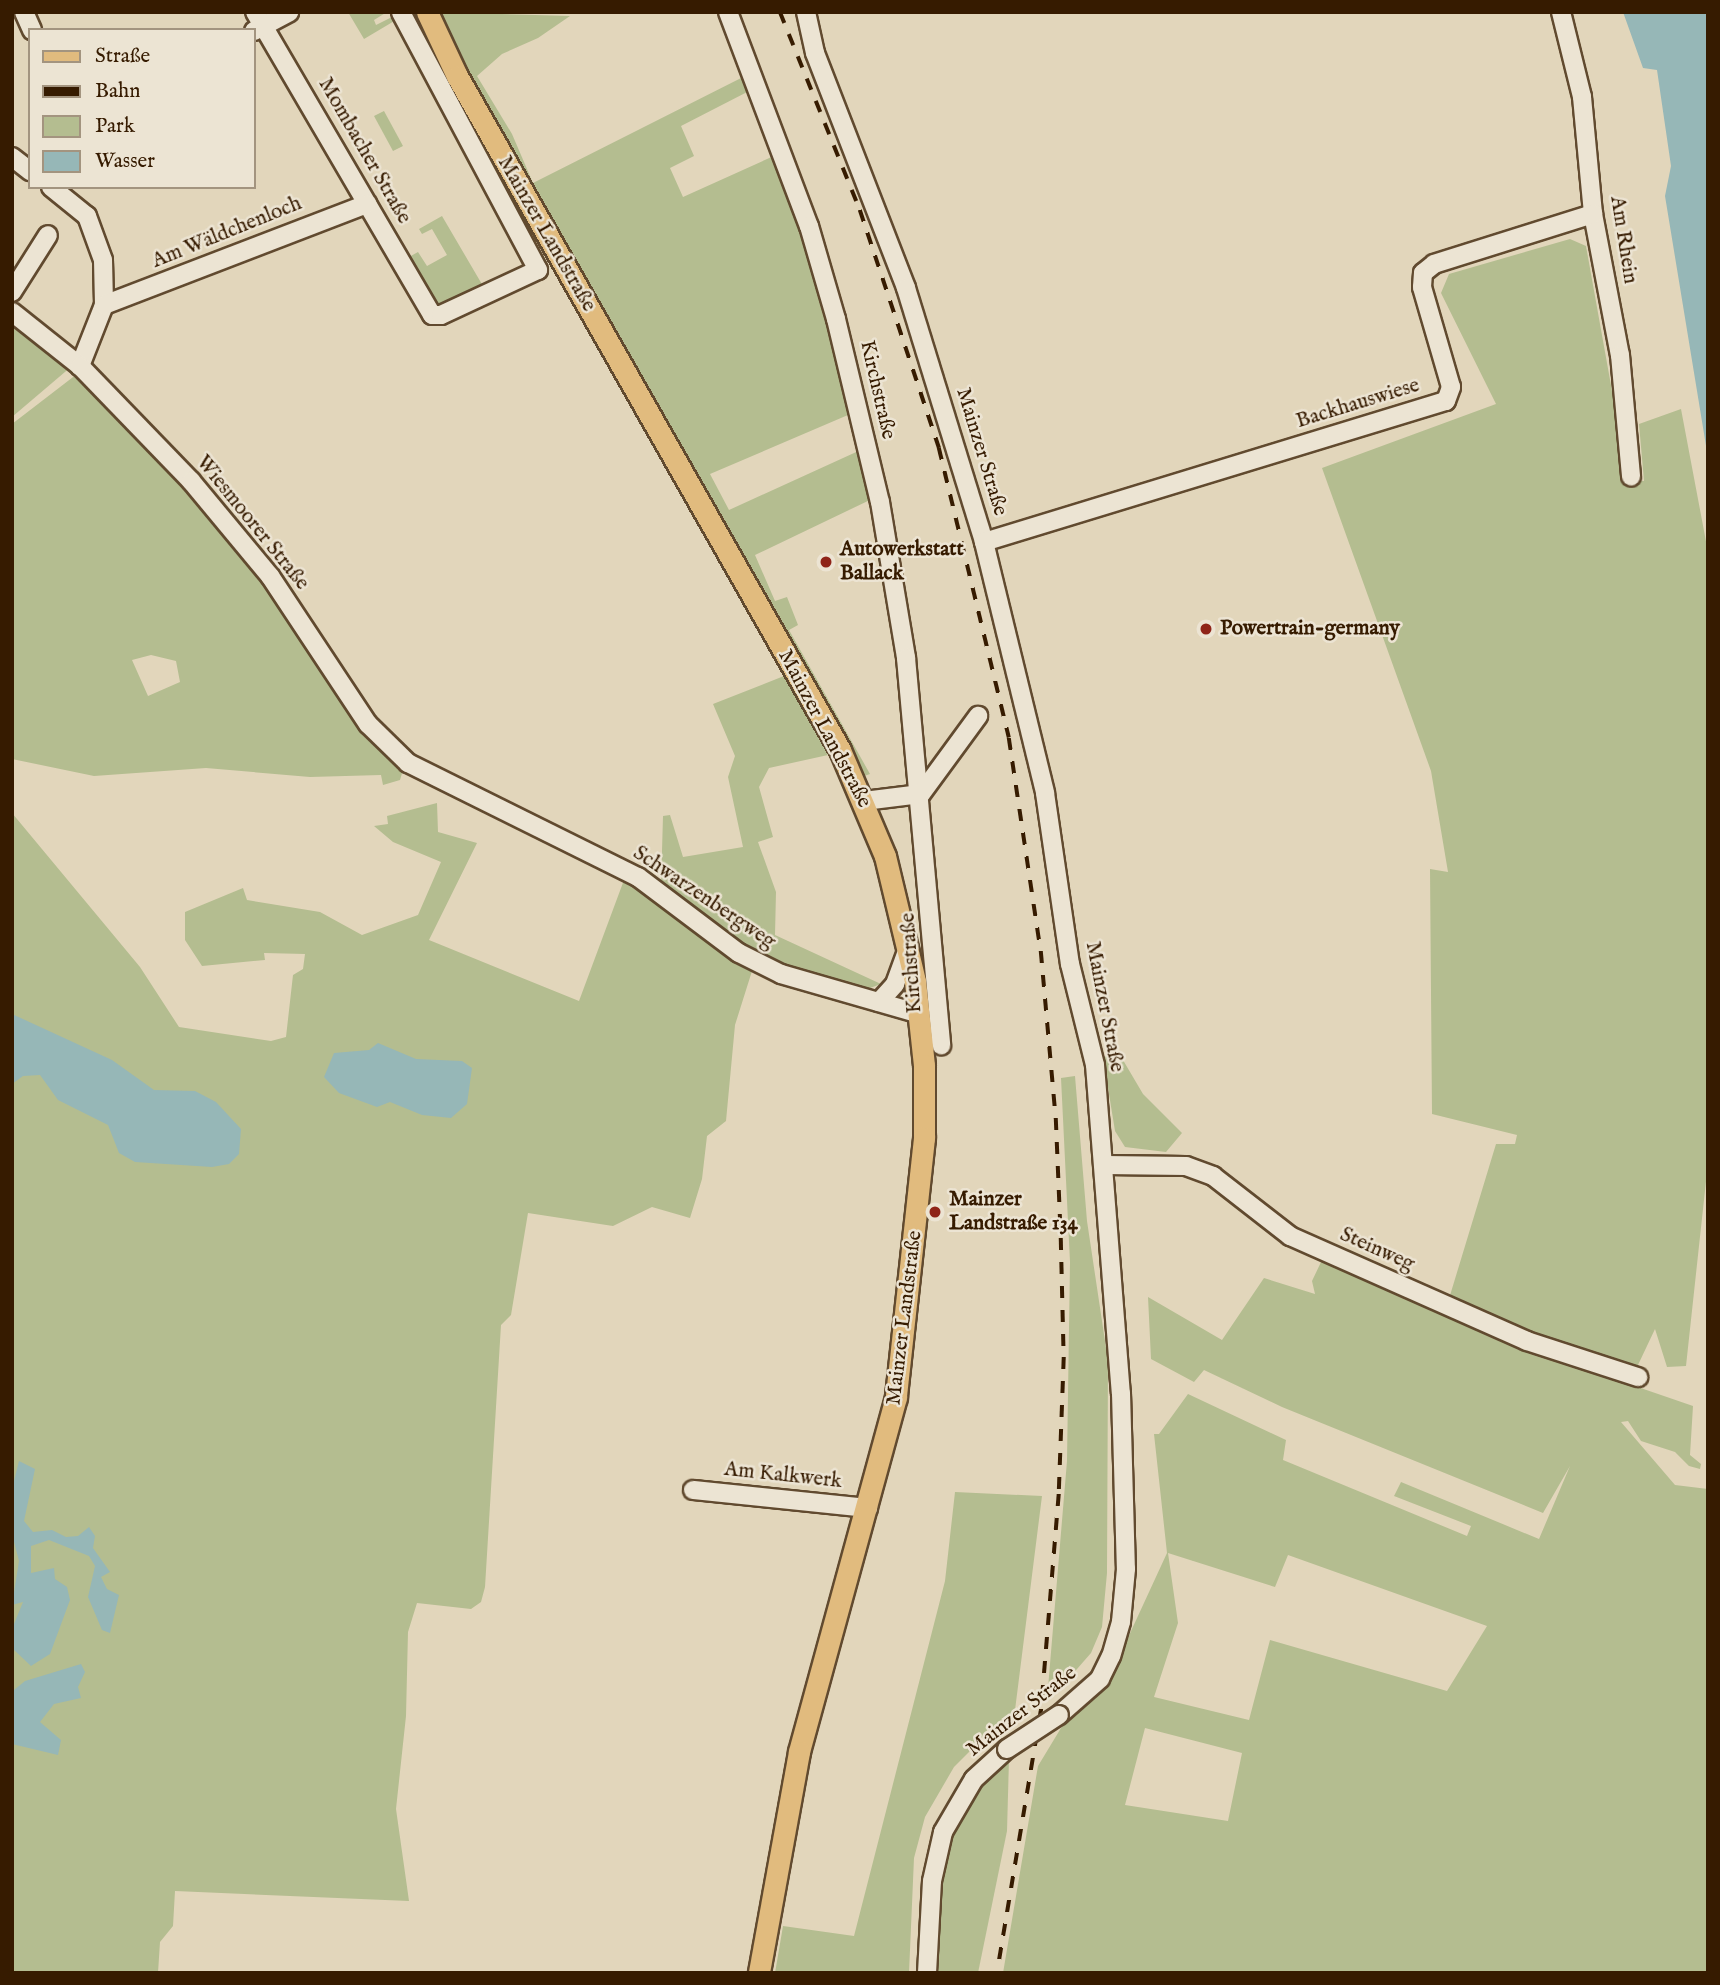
<!DOCTYPE html>
<meta charset="utf-8">
<style>
body{margin:0}
#map{position:relative;width:1720px;height:1985px;overflow:hidden;background:#e2d6bb;font-family:"IM FELL English",serif}
div>[style]{position:absolute}
[style*='--x']{left:calc(var(--x)*1px);top:calc(var(--y)*1px);width:calc(var(--w)*1px);rotate:calc(var(--a)*1deg)}
.green>*{inset:0;background:#b4bd90}
.water>*{inset:0;background:#96b7b7}
.roads{filter:drop-shadow(2px 0 #614a2f) drop-shadow(-2px 0 #614a2f) drop-shadow(0 2px #614a2f) drop-shadow(0 -2px #614a2f)}
.minor>*{height:18px;margin:-9px;padding:0 9px;transform-origin:9px;border-radius:9px;background:#ece4d3}
.major>*{height:21px;margin:-10.5px;padding:0 10.5px;transform-origin:10.5px;border-radius:10.5px;background:#e1bb7e}
.rail>*{height:3.5px;margin-top:-1.75px;transform-origin:0;background:repeating-linear-gradient(90deg,#361b00 0 12px,transparent 0 24px)}
.bridges{filter:drop-shadow(2px 0 #614a2f) drop-shadow(-2px 0 #614a2f) drop-shadow(0 2px #614a2f) drop-shadow(0 -2px #614a2f)}
.minor-bridge>*{height:18px;margin:-9px;padding:0 9px;transform-origin:9px;border-radius:9px;background:#ece4d3}
.dots>*{width:19px;height:19px;translate:-50% -50%;box-sizing:border-box;border:4px solid #ece4d3;border-radius:50%}
span{translate:-50% -50%;white-space:nowrap;text-align:center;line-height:1.15;-webkit-text-stroke:5px #ece4d3;paint-order:stroke}
.street-label{font-size:21px;color:#361b00}
.poi-label{font-size:21px;color:#361b00;font-weight:700}
.left{translate:0 -50%;text-align:left}
.frame{position:absolute;inset:0;border:14px solid #361b00;pointer-events:none}
.legend{position:absolute;left:28px;top:28px;width:228px;height:161px;box-sizing:border-box;background:#ece4d3;border:2px solid #a3947f;margin:0;padding:9px 12px;list-style:none;font-size:21px;color:#361b00}
.legend li{display:flex;align-items:center;gap:14px;height:35px}
.legend b{width:35px;border:2px solid #a3947f}
</style>
<div id="map">
<div class="green">
<i style="clip-path:polygon(348px 12px,387px 12px,374px 20px,376px 25px,394px 16px,396px 20px,364px 39px)"></i>
<i style="clip-path:polygon(433px 12px,570px 16px,538px 38px,502px 54px,477px 76px,512px 134px,533px 183px,751px 73px,753px 89px,681px 126px,694px 156px,670px 168px,683px 197px,776px 155px,806px 231px,855px 412px,710px 474px,729px 510px,865px 448px,872px 499px,755px 555px,775px 601px,787px 597px,798px 625px,789px 630px,870px 774px,861px 777px)"></i>
<i style="clip-path:polygon(384px 111px,403px 146px,393px 151px,374px 116px)"></i>
<i style="clip-path:polygon(442px 216px,483px 286px,437px 306px,409px 257px,418px 252px,427px 266px,447px 255px,432px 229px,422px 234px,419px 229px)"></i>
<i style="clip-path:polygon(evenodd,1570px 239px,1586px 246px,1628px 480px,1644px 481px,1639px 424px,1681px 409px,1708px 552px,1708px 1163px,1686px 1366px,1667px 1367px,1655px 1329px,1629px 1384px,1693px 1406px,1690px 1455px,1701px 1464px,1700px 1469px,1689px 1466px,1675px 1452px,1641px 1441px,1628px 1421px,1621px 1422px,1675px 1485px,1708px 1489px,1708px 1973px,1003px 1973px,1038px 1766px,1061px 1728px,1108px 1681px,1167px 1553px,1154px 1434px,1159px 1434px,1188px 1394px,1286px 1440px,1283px 1460px,1467px 1536px,1471px 1526px,1394px 1496px,1401px 1482px,1539px 1539px,1570px 1466px,1543px 1513px,1282px 1407px,1204px 1370px,1194px 1382px,1151px 1359px,1148px 1297px,1222px 1340px,1264px 1278px,1315px 1294px,1312px 1281px,1322px 1260px,1366px 1280px,1448px 1302px,1496px 1144px,1515px 1144px,1517px 1135px,1432px 1114px,1430px 869px,1448px 872px,1431px 771px,1322px 468px,1496px 404px,1441px 293px,1449px 274px,1570px 239px,1168px 1553px,1275px 1587px,1288px 1555px,1487px 1626px,1447px 1691px,1270px 1640px,1249px 1720px,1154px 1697px,1178px 1623px,1168px 1553px,1570px 239px,1145px 1728px,1242px 1753px,1228px 1821px,1125px 1805px,1145px 1728px)"></i>
<i style="clip-path:polygon(12px 320px,72px 366px,12px 417px)"></i>
<i style="clip-path:polygon(evenodd,77px 374px,197px 492px,403px 770px,400px 780px,383px 785px,381px 775px,310px 777px,206px 768px,94px 776px,12px 759px,12px 424px,77px 374px,151px 655px,176px 661px,180px 682px,148px 696px,132px 660px,151px 655px)"></i>
<i style="clip-path:polygon(784px 676px,828px 755px,769px 768px,759px 787px,773px 837px,758px 842px,776px 892px,775px 935px,881px 984px,870px 988px,853px 988px,768px 961px,724px 936px,661px 886px,663px 816px,670px 815px,683px 857px,743px 847px,728px 777px,735px 756px,713px 704px)"></i>
<i style="clip-path:polygon(437px 803px,438px 832px,477px 843px,429px 940px,579px 1001px,624px 880px,752px 971px,735px 1025px,726px 1121px,707px 1136px,702px 1179px,690px 1218px,652px 1207px,613px 1226px,528px 1213px,511px 1315px,501px 1325px,485px 1587px,481px 1602px,471px 1609px,417px 1603px,408px 1632px,406px 1716px,396px 1809px,409px 1901px,175px 1891px,173px 1926px,160px 1942px,158px 1973px,12px 1973px,12px 813px,140px 967px,179px 1027px,271px 1041px,286px 1037px,293px 975px,303px 969px,305px 954px,264px 953px,265px 960px,202px 966px,185px 940px,185px 912px,243px 888px,247px 900px,320px 912px,362px 935px,418px 915px,441px 862px,393px 842px,374px 826px,388px 824px,387px 816px)"></i>
<i style="clip-path:polygon(1120px 1055px,1143px 1094px,1182px 1133px,1166px 1152px,1125px 1147px,1115px 1131px,1103px 1057px)"></i>
<i style="clip-path:polygon(1075px 1076px,1087px 1221px,1108px 1361px,1107px 1573px,1102px 1627px,1091px 1653px,1070px 1677px,1048px 1688px,1067px 1461px,1070px 1262px,1061px 1078px)"></i>
<i style="clip-path:polygon(955px 1492px,1042px 1496px,1014px 1718px,983px 1738px,954px 1767px,925px 1817px,914px 1858px,909px 1973px,775px 1973px,783px 1926px,854px 1936px,945px 1581px)"></i>
<i style="clip-path:polygon(1009px 1759px,1007px 1831px,978px 1973px,933px 1973px,941px 1871px,948px 1840px,984px 1778px)"></i>
</div>
<div class="water">
<i style="clip-path:polygon(1623px 12px,1708px 12px,1708px 458px,1665px 196px,1671px 166px,1657px 70px,1643px 68px)"></i>
<i style="clip-path:polygon(12px 1014px,112px 1060px,154px 1090px,195px 1091px,216px 1102px,241px 1129px,239px 1154px,229px 1164px,212px 1167px,135px 1162px,119px 1153px,108px 1125px,58px 1100px,40px 1075px,23px 1076px,12px 1084px)"></i>
<i style="clip-path:polygon(378px 1043px,416px 1059px,462px 1061px,472px 1068px,467px 1104px,451px 1118px,422px 1115px,390px 1102px,377px 1107px,339px 1093px,324px 1077px,334px 1053px,369px 1050px)"></i>
<i style="clip-path:polygon(19px 1461px,35px 1469px,24px 1521px,33px 1532px,52px 1530px,66px 1537px,78px 1536px,89px 1527px,95px 1536px,93px 1548px,110px 1572px,101px 1577px,107px 1589px,119px 1595px,110px 1633px,102px 1630px,88px 1597px,95px 1566px,89px 1556px,49px 1540px,31px 1546px,31px 1573px,54px 1568px,55px 1579px,67px 1587px,70px 1600px,50px 1654px,31px 1666px,12px 1648px,12px 1629px,23px 1602px,12px 1605px,19px 1561px,12px 1534px,12px 1489px)"></i>
<i style="clip-path:polygon(81px 1664px,85px 1672px,78px 1687px,81px 1698px,54px 1704px,40px 1722px,61px 1740px,58px 1755px,12px 1744px,14px 1690px,25px 1681px)"></i>
</div>
<div class="roads">
<div class="minor">
<i style="--x:24;--y:12;--w:20;--a:66"></i>
<i style="--x:255;--y:12;--w:351;--a:59.7"></i>
<i style="--x:432;--y:315;--w:9;--a:0"></i>
<i style="--x:441;--y:315;--w:107;--a:-24.9"></i>
<i style="--x:538;--y:270;--w:292;--a:-118"></i>
<i style="--x:728;--y:12;--w:229;--a:69.3"></i>
<i style="--x:809;--y:226;--w:97;--a:73.8"></i>
<i style="--x:836;--y:319;--w:188;--a:76.5"></i>
<i style="--x:880;--y:502;--w:158;--a:80.5"></i>
<i style="--x:906;--y:658;--w:389;--a:84.8"></i>
<i style="--x:806;--y:12;--w:42;--a:77.6"></i>
<i style="--x:815;--y:53;--w:252;--a:68.8"></i>
<i style="--x:906;--y:288;--w:266;--a:72.9"></i>
<i style="--x:984;--y:542;--w:258;--a:76.3"></i>
<i style="--x:1045;--y:793;--w:173;--a:81.7"></i>
<i style="--x:1070;--y:964;--w:104;--a:76.1"></i>
<i style="--x:1095;--y:1065;--w:329;--a:85.5"></i>
<i style="--x:1121;--y:1393;--w:176;--a:88.4"></i>
<i style="--x:1126;--y:1569;--w:53;--a:95.4"></i>
<i style="--x:1121;--y:1622;--w:35;--a:106"></i>
<i style="--x:1111;--y:1656;--w:25;--a:116"></i>
<i style="--x:1100;--y:1679;--w:55;--a:138.7"></i>
<i style="--x:1561;--y:12;--w:88;--a:76.1"></i>
<i style="--x:1582;--y:97;--w:118;--a:84.6"></i>
<i style="--x:1593;--y:214;--w:144;--a:79.2"></i>
<i style="--x:1620;--y:355;--w:122;--a:84.8"></i>
<i style="--x:254;--y:31;--w:40;--a:-28"></i>
<i style="--x:12;--y:157;--w:23;--a:38"></i>
<i style="--x:51;--y:187;--w:46;--a:38.9"></i>
<i style="--x:87;--y:216;--w:47;--a:70"></i>
<i style="--x:103;--y:260;--w:45;--a:88.7"></i>
<i style="--x:104;--y:305;--w:66;--a:111.5"></i>
<i style="--x:12;--y:292;--w:67;--a:-57.7"></i>
<i style="--x:104;--y:305;--w:282;--a:-21"></i>
<i style="--x:12;--y:312;--w:87;--a:38.5"></i>
<i style="--x:80;--y:366;--w:160;--a:46"></i>
<i style="--x:191;--y:481;--w:124;--a:50.3"></i>
<i style="--x:270;--y:576;--w:178;--a:56.5"></i>
<i style="--x:368;--y:724;--w:56;--a:44.3"></i>
<i style="--x:408;--y:763;--w:257;--a:26.4"></i>
<i style="--x:638;--y:877;--w:126;--a:37"></i>
<i style="--x:739;--y:953;--w:47;--a:26.6"></i>
<i style="--x:781;--y:974;--w:145;--a:16.1"></i>
<i style="--x:984;--y:542;--w:483;--a:-17"></i>
<i style="--x:1446;--y:401;--w:15;--a:-70"></i>
<i style="--x:1451;--y:387;--w:104;--a:-106.2"></i>
<i style="--x:1422;--y:287;--w:14;--a:-86"></i>
<i style="--x:1423;--y:273;--w:14;--a:-39"></i>
<i style="--x:1434;--y:264;--w:167;--a:-17.5"></i>
<i style="--x:864;--y:801;--w:57;--a:-7"></i>
<i style="--x:921;--y:794;--w:97;--a:-53.8"></i>
<i style="--x:879;--y:1002;--w:24;--a:-48"></i>
<i style="--x:895;--y:984;--w:37;--a:-70"></i>
<i style="--x:1105;--y:1165;--w:81;--a:0.7"></i>
<i style="--x:1186;--y:1166;--w:29;--a:20"></i>
<i style="--x:1213;--y:1176;--w:98;--a:37.9"></i>
<i style="--x:1290;--y:1236;--w:259;--a:23.9"></i>
<i style="--x:1527;--y:1341;--w:117;--a:18"></i>
<i style="--x:693;--y:1490;--w:176;--a:5.9"></i>
<i style="--x:927;--y:1973;--w:92;--a:-86.9"></i>
<i style="--x:932;--y:1881;--w:50;--a:-77.3"></i>
<i style="--x:943;--y:1832;--w:61;--a:-59.7"></i>
<i style="--x:974;--y:1779;--w:45;--a:-42.3"></i>
</div>
<div class="major">
<i style="--x:427;--y:12;--w:71;--a:64.9"></i>
<i style="--x:457;--y:76;--w:775;--a:60.39"></i>
<i style="--x:840;--y:750;--w:115;--a:67"></i>
<i style="--x:885;--y:856;--w:129;--a:76.5"></i>
<i style="--x:915;--y:981;--w:84;--a:83.9"></i>
<i style="--x:924;--y:1065;--w:73;--a:90"></i>
<i style="--x:924;--y:1138;--w:261;--a:96.2"></i>
<i style="--x:896;--y:1397;--w:368;--a:105.3"></i>
<i style="--x:799;--y:1752;--w:225;--a:100.3"></i>
</div>
</div>
<div class="rail">
<i style="--x:780;--y:12;--w:214;--a:68"></i>
<i style="--x:860;--y:210;--w:251;--a:71.6"></i>
<i style="--x:939;--y:448;--w:298;--a:76.4"></i>
<i style="--x:1009;--y:738;--w:215;--a:81.5"></i>
<i style="--x:1041;--y:951;--w:168;--a:84.9"></i>
<i style="--x:1056;--y:1118;--w:120;--a:87.6"></i>
<i style="--x:1061;--y:1238;--w:119;--a:88.6"></i>
<i style="--x:1064;--y:1357;--w:137;--a:92.1"></i>
<i style="--x:1059;--y:1494;--w:218;--a:94.7"></i>
<i style="--x:1041;--y:1711;--w:266;--a:99.5"></i>
</div>
<div class="bridges">
<div class="minor-bridge">
<i style="--x:1007;--y:1749;--w:62;--a:-33.2"></i>
</div>
</div>
<div class="dots">
<i style="left:826px;top:562px;background:#8f2418"></i>
<i style="left:1206px;top:629px;background:#8f2418"></i>
<i style="left:935px;top:1212px;background:#8f2418"></i>
</div>
<div class="street-label">
<span style="left:364px;top:151px;rotate:60deg">Mombacher Straße</span>
<span style="left:227px;top:233px;rotate:-22deg">Am Wäldchenloch</span>
<span style="left:546px;top:234px;rotate:60deg">Mainzer Landstraße</span>
<span style="left:1623px;top:240px;rotate:81deg">Am Rhein</span>
<span style="left:877px;top:390px;rotate:77deg">Kirchstraße</span>
<span style="left:1358px;top:404px;rotate:-17deg">Backhauswiese</span>
<span style="left:981px;top:452px;rotate:73deg">Mainzer Straße</span>
<span style="left:252px;top:523px;rotate:51deg">Wiesmoorer Straße</span>
<span style="left:824px;top:729px;rotate:62deg">Mainzer Landstraße</span>
<span style="left:704px;top:898px;rotate:34deg">Schwarzenbergweg</span>
<span style="left:912px;top:963px;rotate:-94deg">Kirchstraße</span>
<span style="left:1104px;top:1007px;rotate:79deg">Mainzer Straße</span>
<span style="left:1377px;top:1250px;rotate:24deg">Steinweg</span>
<span style="left:905px;top:1318px;rotate:-83deg">Mainzer Landstraße</span>
<span style="left:783px;top:1476px;rotate:6deg">Am Kalkwerk</span>
<span style="left:1022px;top:1712px;rotate:-38deg">Mainzer Straße</span>
</div>
<div class="poi-label">
<span class="left" style="left:840px;top:562px">Autowerkstatt<br>Ballack</span>
<span class="left" style="left:1220px;top:629px">Powertrain-germany</span>
<span class="left" style="left:949px;top:1212px">Mainzer<br>Landstraße 134</span>
</div>
<div class="frame"></div>
<ul class="legend">
<li><b style="height:9px;background:#e1bb7e"></b>Straße</li>
<li><b style="height:9px;background:#361b00"></b>Bahn</li>
<li><b style="height:19px;background:#b4bd90"></b>Park</li>
<li><b style="height:19px;background:#96b7b7"></b>Wasser</li>
</ul>
</div>
